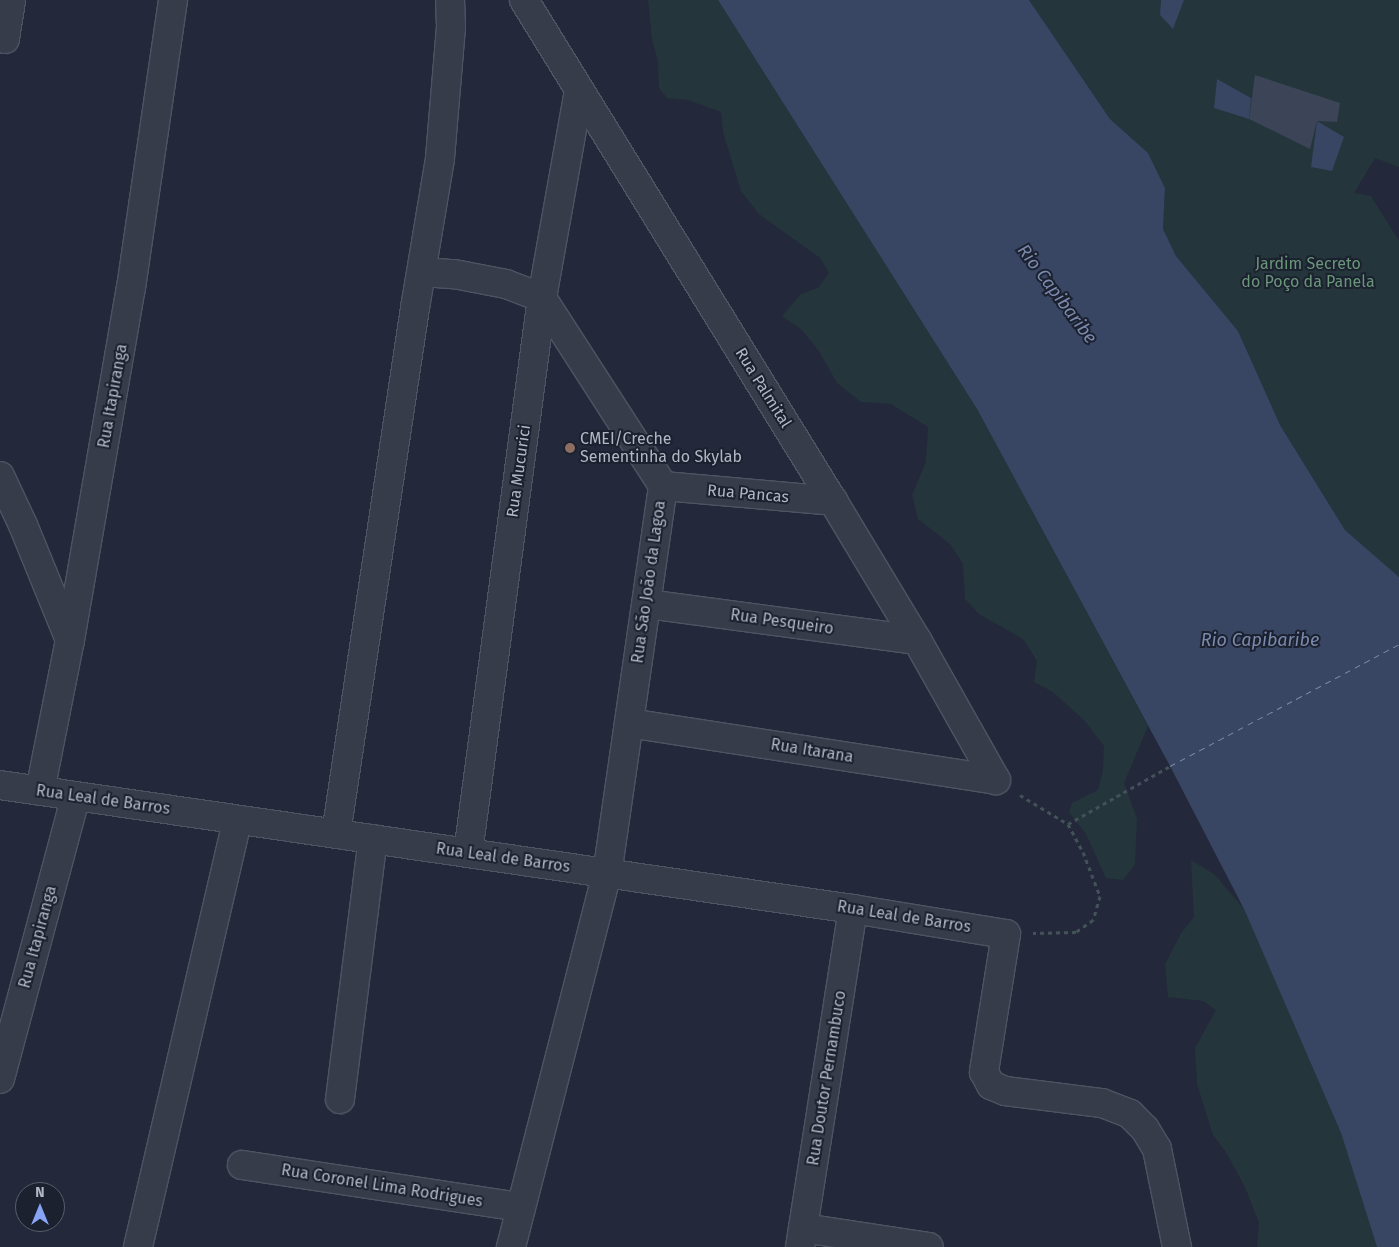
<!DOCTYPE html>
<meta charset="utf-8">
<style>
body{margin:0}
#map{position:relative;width:1399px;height:1247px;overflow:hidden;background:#23293a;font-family:"Fira Sans",sans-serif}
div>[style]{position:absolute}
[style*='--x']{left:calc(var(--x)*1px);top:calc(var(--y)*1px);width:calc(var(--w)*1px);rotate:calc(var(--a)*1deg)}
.green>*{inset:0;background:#24353b}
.water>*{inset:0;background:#384563}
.ferry>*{height:1px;margin-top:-0.5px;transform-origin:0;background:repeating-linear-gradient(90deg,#7a89ad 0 6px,transparent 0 11px)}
.building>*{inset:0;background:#3c4457}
.path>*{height:3px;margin-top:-1.5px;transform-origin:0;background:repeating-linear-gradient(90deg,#425258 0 4px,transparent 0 8px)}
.roads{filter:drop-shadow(1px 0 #4e5462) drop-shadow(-1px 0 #4e5462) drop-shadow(0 1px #4e5462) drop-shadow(0 -1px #4e5462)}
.minor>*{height:28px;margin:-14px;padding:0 14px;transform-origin:14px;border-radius:14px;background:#363c4a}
.dots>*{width:14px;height:14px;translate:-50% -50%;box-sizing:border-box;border:2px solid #1b212f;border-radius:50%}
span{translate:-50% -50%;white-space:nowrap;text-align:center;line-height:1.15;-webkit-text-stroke:4px #1b212f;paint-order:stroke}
.park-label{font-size:16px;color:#699679}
.street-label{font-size:16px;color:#b1b7c6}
.poi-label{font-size:16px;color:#b1b7c6}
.left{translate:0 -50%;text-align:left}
.water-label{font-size:18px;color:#7a89ad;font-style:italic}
.north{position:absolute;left:15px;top:1182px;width:50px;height:50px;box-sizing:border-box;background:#1b212f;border:1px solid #575d6b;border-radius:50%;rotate:0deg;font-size:14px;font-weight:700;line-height:20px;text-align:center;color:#b1b7c6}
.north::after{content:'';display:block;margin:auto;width:18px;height:22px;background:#88a4f4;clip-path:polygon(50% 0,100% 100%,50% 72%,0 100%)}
</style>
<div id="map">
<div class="green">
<i style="clip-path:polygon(648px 0,718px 0,977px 409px,1148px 726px,1124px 783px,1137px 819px,1135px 864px,1123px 880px,1106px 878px,1086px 834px,1069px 812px,1072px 803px,1098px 790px,1103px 770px,1104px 746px,1085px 721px,1053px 692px,1034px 682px,1037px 661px,1023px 639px,979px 614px,965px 599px,963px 564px,951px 545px,918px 519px,912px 495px,926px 462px,928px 427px,891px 404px,861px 402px,837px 383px,819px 351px,801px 329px,782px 316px,801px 294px,818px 288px,829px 273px,820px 258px,759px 214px,741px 191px,723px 132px,721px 112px,688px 100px,667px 98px,659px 88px,658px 61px,652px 39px)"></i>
<i style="clip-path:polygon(1029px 0,1399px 0,1399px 167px,1375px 158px,1354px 193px,1371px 196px,1399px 241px,1399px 577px,1345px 530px,1280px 425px,1238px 331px,1176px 256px,1163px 229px,1165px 188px,1148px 153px,1110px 119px)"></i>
<i style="clip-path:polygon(1191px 860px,1214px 874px,1244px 909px,1341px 1133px,1377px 1247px,1257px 1247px,1259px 1223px,1245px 1187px,1226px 1152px,1213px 1135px,1197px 1084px,1195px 1048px,1216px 1010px,1203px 1001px,1168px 997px,1165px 964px,1182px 932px,1194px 917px)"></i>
</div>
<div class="water">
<i style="clip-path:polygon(718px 0,1029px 0,1110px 119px,1148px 153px,1165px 188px,1163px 229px,1176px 256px,1238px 331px,1280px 425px,1345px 530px,1399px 577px,1399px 1247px,1377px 1247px,1341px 1133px,1244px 909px,1170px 766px,977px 409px)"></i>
<i style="clip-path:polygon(1161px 0,1184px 0,1173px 29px,1160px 15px)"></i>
<i style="clip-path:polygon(1217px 79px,1251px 98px,1249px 119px,1214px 108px)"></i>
<i style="clip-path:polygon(1317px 121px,1344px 137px,1332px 171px,1311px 167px)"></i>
</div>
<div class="ferry">
<i style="--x:1170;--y:766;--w:259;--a:-28"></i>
</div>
<div class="building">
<i style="clip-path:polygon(1255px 75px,1340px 103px,1337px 122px,1317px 121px,1310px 149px,1249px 119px)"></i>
</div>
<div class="path">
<i style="--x:1020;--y:795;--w:56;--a:31.1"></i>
<i style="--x:1068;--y:824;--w:32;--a:62"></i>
<i style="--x:1083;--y:852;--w:47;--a:68.9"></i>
<i style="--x:1100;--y:896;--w:25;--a:106"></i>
<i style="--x:1093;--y:920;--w:21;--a:145"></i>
<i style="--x:1076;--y:932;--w:43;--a:178.7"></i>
<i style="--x:1068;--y:824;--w:117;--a:-29.6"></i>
</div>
<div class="roads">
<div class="minor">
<i style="--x:524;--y:0;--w:589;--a:58.34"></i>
<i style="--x:833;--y:501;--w:162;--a:58.9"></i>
<i style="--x:917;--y:640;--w:161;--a:60.6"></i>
<i style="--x:5;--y:39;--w:39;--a:-81"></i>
<i style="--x:422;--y:272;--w:32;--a:4"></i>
<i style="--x:454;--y:274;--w:53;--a:10.9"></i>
<i style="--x:506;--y:284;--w:39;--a:21"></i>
<i style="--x:542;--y:298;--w:224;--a:57.2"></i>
<i style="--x:663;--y:486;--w:391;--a:98.2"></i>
<i style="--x:607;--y:873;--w:386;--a:104.4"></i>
<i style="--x:0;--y:476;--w:54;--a:64.9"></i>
<i style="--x:23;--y:525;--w:124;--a:67.8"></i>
<i style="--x:663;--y:486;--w:171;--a:5"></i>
<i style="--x:647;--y:604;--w:272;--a:7.6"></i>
<i style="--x:629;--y:723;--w:371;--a:8.8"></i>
<i style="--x:0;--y:785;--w:862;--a:8.27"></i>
<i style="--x:853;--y:909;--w:155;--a:9.3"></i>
<i style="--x:1006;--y:934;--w:140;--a:99.1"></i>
<i style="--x:984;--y:1072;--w:15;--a:62"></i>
<i style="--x:991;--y:1085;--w:15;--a:23"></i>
<i style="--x:1005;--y:1091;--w:98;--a:7.1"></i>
<i style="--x:1102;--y:1103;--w:30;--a:21"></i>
<i style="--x:1130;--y:1114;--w:21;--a:45"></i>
<i style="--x:1145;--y:1129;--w:23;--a:59"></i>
<i style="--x:1157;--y:1149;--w:100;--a:78.5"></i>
<i style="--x:40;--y:791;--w:154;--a:-78.8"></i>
<i style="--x:70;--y:640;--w:357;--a:-80.2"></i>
<i style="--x:131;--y:288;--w:291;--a:-81.7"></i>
<i style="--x:336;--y:834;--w:532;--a:-81.46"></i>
<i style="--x:415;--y:308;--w:152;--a:-80.5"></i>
<i style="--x:440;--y:158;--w:131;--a:-85.2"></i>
<i style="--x:451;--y:27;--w:27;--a:-92"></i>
<i style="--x:468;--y:853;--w:560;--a:-82.41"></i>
<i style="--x:542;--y:298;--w:210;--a:-79.9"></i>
<i style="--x:0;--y:1079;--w:293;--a:-75"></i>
<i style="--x:340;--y:1099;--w:262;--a:-82.8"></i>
<i style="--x:242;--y:1165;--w:282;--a:8.6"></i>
<i style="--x:803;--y:1228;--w:127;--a:8.6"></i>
<i style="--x:138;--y:1247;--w:438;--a:-76.9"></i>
<i style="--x:800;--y:1247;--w:342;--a:-81.1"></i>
</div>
</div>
<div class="dots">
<i style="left:570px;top:448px;background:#8d6e63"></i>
</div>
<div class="park-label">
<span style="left:1308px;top:273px">Jardim Secreto<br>do Poço da Panela</span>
</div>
<div class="street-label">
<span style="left:763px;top:388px;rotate:58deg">Rua Palmital</span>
<span style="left:113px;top:396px;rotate:-80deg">Rua Itapiranga</span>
<span style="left:519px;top:471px;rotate:-82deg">Rua Mucurici</span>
<span style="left:748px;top:494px;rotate:5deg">Rua Pancas</span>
<span style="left:649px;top:582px;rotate:-82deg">Rua São João da Lagoa</span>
<span style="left:782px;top:622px;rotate:8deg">Rua Pesqueiro</span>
<span style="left:812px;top:751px;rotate:9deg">Rua Itarana</span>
<span style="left:103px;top:800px;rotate:8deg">Rua Leal de Barros</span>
<span style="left:503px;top:858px;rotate:8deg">Rua Leal de Barros</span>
<span style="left:904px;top:917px;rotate:9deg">Rua Leal de Barros</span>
<span style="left:38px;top:937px;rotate:-75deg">Rua Itapiranga</span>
<span style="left:827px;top:1078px;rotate:-81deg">Rua Doutor Pernambuco</span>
<span style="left:382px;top:1186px;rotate:9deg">Rua Coronel Lima Rodrigues</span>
</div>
<div class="poi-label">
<span class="left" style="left:580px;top:448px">CMEI/Creche<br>Sementinha do Skylab</span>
</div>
<div class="water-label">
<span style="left:1057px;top:294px;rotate:53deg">Rio Capibaribe</span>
<span style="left:1260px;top:640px">Rio Capibaribe</span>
</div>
<div class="north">N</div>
</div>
